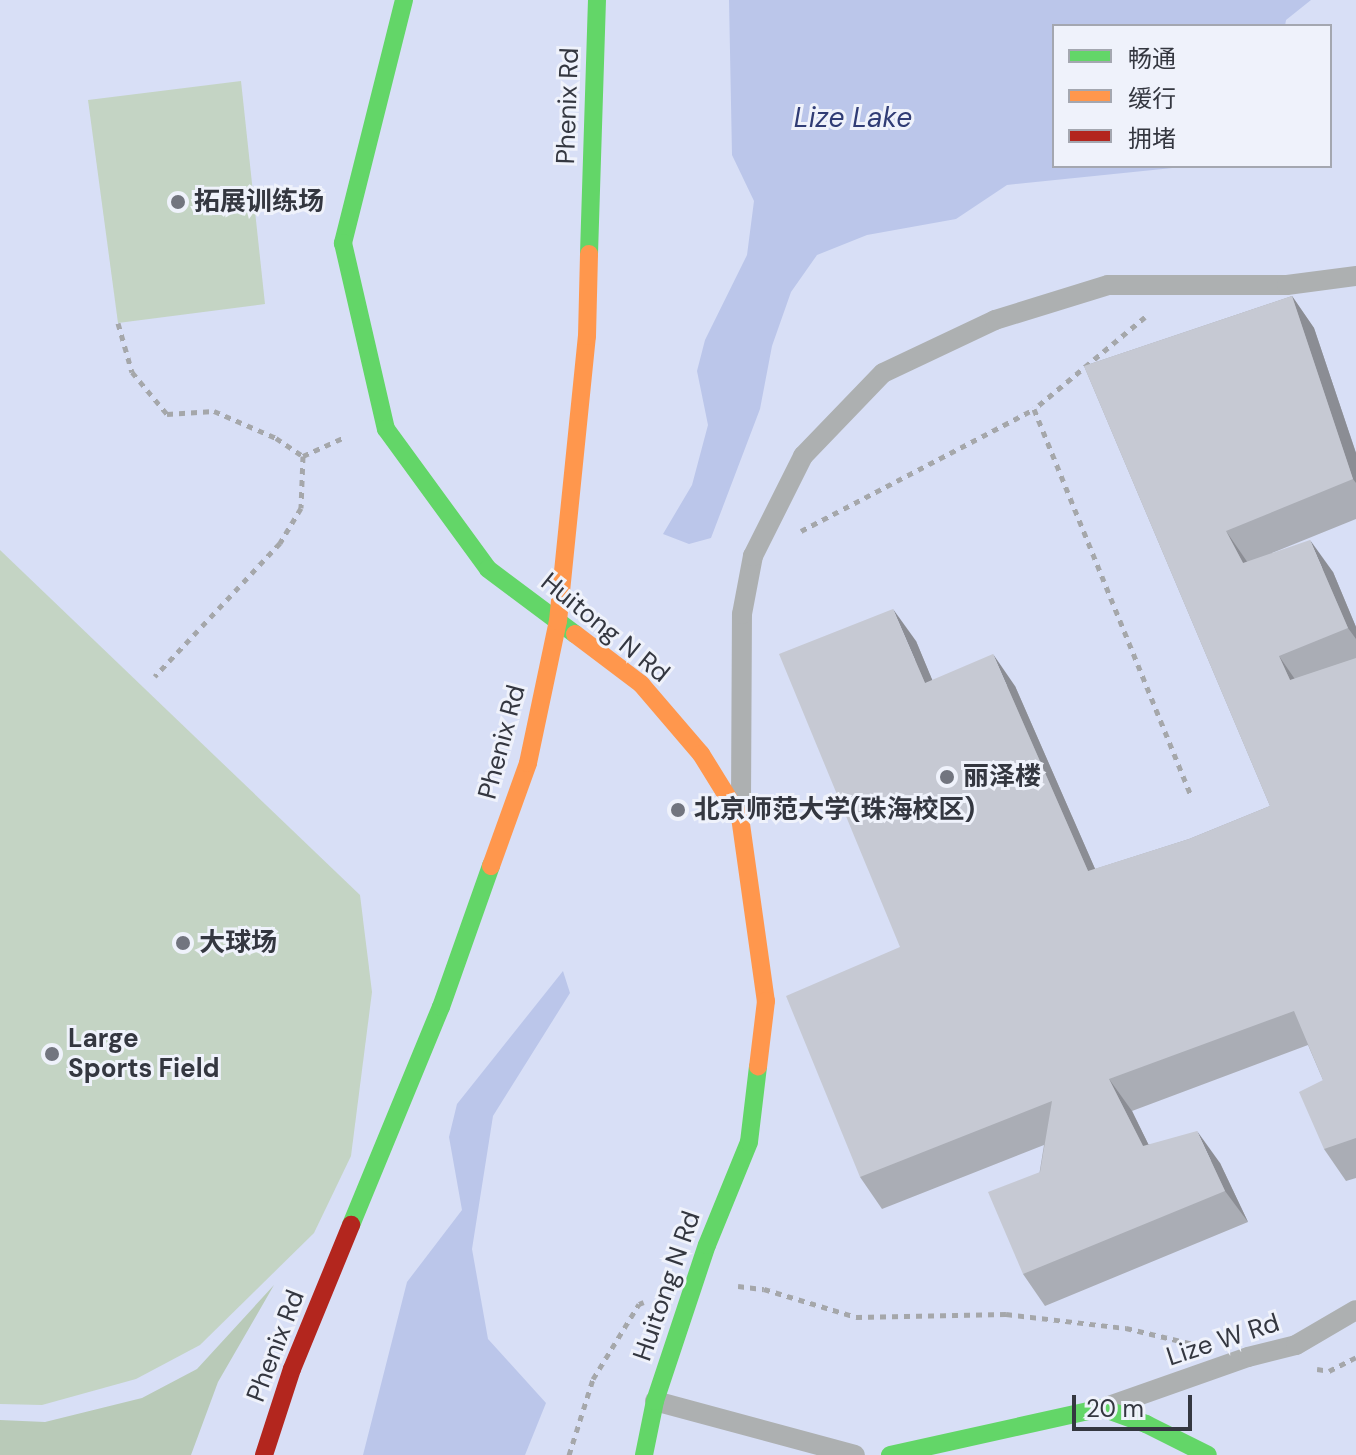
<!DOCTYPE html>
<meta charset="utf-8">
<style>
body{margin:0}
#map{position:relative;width:1356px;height:1455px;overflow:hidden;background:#e4e8f5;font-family:"DM Sans","Noto Sans SC",sans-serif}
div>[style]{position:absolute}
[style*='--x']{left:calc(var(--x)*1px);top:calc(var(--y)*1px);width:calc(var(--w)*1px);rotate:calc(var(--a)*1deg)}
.built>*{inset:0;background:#d8dff6}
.green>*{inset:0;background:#c4d4c4}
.forest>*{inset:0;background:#b9cab8}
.water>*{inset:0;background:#bbc6ea}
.path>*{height:5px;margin-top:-2.5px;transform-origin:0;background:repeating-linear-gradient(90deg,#a5a7aa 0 6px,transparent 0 12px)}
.lane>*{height:20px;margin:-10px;padding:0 10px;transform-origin:10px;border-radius:10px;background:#adb0b1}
.fast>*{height:18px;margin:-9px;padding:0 9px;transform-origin:9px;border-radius:9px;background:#63d668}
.slow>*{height:18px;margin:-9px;padding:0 9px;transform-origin:9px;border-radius:9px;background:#ff974d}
.jam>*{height:18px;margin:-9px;padding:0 9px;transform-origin:9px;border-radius:9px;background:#b3261e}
.wall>*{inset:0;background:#aaadb5}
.shaded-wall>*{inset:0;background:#8b8d94}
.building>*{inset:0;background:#c6c9d3}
.dots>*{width:22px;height:22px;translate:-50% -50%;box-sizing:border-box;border:4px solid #eff2fb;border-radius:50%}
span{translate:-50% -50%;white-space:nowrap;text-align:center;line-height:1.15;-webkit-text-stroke:6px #eff2fb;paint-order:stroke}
.street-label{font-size:26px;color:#343740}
.poi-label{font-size:26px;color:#343740;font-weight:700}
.left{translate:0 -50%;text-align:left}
.water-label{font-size:28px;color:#303c75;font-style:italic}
.legend{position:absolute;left:1052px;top:24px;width:280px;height:144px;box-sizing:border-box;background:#eff2fb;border:2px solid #a4a7b0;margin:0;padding:10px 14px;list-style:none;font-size:24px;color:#343740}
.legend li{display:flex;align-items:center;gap:16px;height:40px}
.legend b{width:40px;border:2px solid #a4a7b0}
.scale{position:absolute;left:1072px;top:1395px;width:120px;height:36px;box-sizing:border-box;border:4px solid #343740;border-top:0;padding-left:10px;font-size:24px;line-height:28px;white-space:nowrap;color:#343740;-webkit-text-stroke:6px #eff2fb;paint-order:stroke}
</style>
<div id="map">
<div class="built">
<i style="clip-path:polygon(evenodd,0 0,1356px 0,1356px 1455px,0 1455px,0 0,1054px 26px,1330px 26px,1330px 166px,1054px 166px,1054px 26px)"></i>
</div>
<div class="green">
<i style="clip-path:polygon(241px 81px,265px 304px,118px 323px,88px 100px)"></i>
<i style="clip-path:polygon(0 550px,360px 895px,372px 992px,351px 1156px,314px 1233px,200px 1345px,136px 1379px,42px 1405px,0 1404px)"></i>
</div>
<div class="forest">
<i style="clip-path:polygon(274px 1285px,218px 1382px,191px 1455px,0 1455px,0 1420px,45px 1422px,142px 1398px,197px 1369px)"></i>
</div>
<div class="water">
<i style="clip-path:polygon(729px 0,1311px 0,1286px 20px,1285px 26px,1054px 26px,1054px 166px,1192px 166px,1007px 185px,956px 219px,867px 235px,817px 255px,791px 292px,772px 346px,760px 409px,711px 538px,689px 544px,663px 534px,692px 485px,708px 425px,697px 371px,705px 340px,747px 255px,754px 201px,732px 155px)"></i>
<i style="clip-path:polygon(563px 971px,570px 993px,493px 1116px,472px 1249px,488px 1339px,546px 1403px,525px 1455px,363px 1455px,407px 1282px,462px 1210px,449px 1137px,457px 1104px)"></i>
</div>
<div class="path">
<i style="--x:1145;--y:317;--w:144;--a:140.3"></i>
<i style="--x:1034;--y:409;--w:418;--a:67.9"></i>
<i style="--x:118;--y:323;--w:51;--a:74.1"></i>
<i style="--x:132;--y:372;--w:55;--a:50.2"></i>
<i style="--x:167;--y:414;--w:47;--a:-3.7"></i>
<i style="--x:214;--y:411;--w:68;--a:23.5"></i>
<i style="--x:276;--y:438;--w:32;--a:34"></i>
<i style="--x:303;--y:456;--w:52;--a:92.2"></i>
<i style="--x:301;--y:508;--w:41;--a:121"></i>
<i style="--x:280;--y:543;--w:183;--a:133.2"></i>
<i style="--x:303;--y:456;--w:46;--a:-24.3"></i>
<i style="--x:801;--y:531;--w:263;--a:-27.6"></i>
<i style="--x:738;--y:1286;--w:26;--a:7"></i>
<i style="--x:764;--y:1289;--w:96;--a:16.9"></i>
<i style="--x:856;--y:1317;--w:150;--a:-1.1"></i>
<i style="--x:1006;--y:1314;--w:121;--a:6.7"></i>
<i style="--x:1126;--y:1328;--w:69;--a:13.4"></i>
<i style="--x:1317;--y:1369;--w:12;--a:9"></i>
<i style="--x:1329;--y:1371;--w:30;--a:-27"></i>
<i style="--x:569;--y:1455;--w:80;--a:-72.5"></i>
<i style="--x:593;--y:1379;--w:88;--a:-58.5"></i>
<i style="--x:639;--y:1304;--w:5;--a:-22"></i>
</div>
<div class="lane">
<i style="--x:741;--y:801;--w:187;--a:-89.7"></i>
<i style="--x:742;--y:614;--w:59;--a:-79.3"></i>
<i style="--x:753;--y:556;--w:112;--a:-63.4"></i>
<i style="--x:803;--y:456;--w:115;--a:-46.1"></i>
<i style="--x:883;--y:373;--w:124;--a:-25.3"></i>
<i style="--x:995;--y:320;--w:118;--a:-17.2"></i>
<i style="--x:1108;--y:285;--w:179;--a:0"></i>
<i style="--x:1287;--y:285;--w:70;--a:-7.4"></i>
<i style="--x:655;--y:1401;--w:207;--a:15.1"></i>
<i style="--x:1109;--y:1406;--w:147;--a:-19.4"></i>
<i style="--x:1248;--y:1357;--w:49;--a:-14"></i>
<i style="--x:1296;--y:1345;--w:69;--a:-30.3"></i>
</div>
<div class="fast">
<i style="--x:404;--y:0;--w:251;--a:104.1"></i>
<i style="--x:343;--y:243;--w:191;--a:77"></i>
<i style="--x:386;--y:429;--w:173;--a:53.9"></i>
<i style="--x:488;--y:569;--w:109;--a:36.8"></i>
<i style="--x:589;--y:254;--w:254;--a:-88.2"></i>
<i style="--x:351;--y:1225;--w:236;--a:-67.6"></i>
<i style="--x:441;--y:1007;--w:150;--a:-70.5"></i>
<i style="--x:644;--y:1455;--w:55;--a:-78.5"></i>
<i style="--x:655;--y:1401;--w:164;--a:-71.6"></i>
<i style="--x:707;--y:1245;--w:111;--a:-67.8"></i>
<i style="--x:749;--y:1142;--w:76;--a:-83.2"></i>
<i style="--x:890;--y:1455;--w:217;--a:-12.5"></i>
<i style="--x:1102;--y:1408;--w:47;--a:20"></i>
<i style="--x:1146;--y:1424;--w:69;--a:26.6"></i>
</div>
<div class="slow">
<i style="--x:575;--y:634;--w:83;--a:37.1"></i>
<i style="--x:641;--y:684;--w:92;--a:49.4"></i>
<i style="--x:701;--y:754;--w:74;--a:58.2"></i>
<i style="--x:740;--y:817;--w:186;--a:82"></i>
<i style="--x:766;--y:1001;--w:66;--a:96.9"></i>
<i style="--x:491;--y:866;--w:109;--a:-70.2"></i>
<i style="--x:528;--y:763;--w:145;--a:-78.1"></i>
<i style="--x:558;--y:621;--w:286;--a:-84.2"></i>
<i style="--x:587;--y:336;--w:82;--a:-88.6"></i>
</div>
<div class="jam">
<i style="--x:264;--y:1455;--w:90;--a:-72"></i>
<i style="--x:292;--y:1369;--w:156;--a:-67.7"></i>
</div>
<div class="wall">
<i style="clip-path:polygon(1292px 296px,1314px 328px,1356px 453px,1356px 519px,1272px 553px,1333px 572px,1356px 627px,1356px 1178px,1346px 1181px,1324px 1149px,1323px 1080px,1308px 1045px,1132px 1111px,1148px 1144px,1220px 1163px,1248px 1222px,1045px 1306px,1023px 1274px,1044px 1145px,882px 1209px,860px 1177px,900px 947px,916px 641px,932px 680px,1015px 686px,1095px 869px,1189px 839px,1270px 806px,1084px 366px)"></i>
</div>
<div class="shaded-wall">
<i style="clip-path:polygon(1292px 296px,1314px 328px,1356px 453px,1356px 483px,1353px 479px)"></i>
<i style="clip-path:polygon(1226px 531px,1248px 563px,1243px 563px)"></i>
<i style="clip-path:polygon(1310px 540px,1333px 572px,1356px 627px,1356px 639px,1348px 628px)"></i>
<i style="clip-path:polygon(893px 609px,916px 641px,947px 715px,925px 683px)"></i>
<i style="clip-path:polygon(993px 654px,1015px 686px,1110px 903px,1088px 871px)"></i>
<i style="clip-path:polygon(1279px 656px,1301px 688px,1290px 680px)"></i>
<i style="clip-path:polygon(1109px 1079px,1132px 1111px,1165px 1178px,1143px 1146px)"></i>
<i style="clip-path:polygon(1197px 1131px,1220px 1163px,1248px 1222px,1225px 1191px)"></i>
</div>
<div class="building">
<i style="clip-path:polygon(1292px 296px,1353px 479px,1226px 531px,1243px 563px,1310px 540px,1348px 628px,1279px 656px,1290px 680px,1356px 658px,1356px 1138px,1324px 1149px,1299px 1092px,1323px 1080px,1294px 1011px,1109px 1079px,1143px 1146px,1197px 1131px,1225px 1191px,1023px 1274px,988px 1192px,1040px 1172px,1052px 1101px,860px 1177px,786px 996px,900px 947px,779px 654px,893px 609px,925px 683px,993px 654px,1088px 871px,1189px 839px,1270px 806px,1084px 366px)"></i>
</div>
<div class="dots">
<i style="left:178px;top:202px;background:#72757f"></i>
<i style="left:947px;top:777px;background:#72757f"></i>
<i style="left:678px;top:810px;background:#72757f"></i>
<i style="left:183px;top:943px;background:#72757f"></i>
<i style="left:52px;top:1054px;background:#72757f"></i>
</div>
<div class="street-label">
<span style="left:568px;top:106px;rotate:-88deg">Phenix Rd</span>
<span style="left:605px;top:628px;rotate:39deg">Huitong N Rd</span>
<span style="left:502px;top:742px;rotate:-75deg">Phenix Rd</span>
<span style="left:667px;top:1286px;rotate:-71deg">Huitong N Rd</span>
<span style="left:1223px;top:1340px;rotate:-18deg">Lize W Rd</span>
<span style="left:276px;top:1346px;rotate:-69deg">Phenix Rd</span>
</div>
<div class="poi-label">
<span class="left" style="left:194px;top:202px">拓展训练场</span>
<span class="left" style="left:963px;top:777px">丽泽楼</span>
<span class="left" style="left:694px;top:810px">北京师范大学(珠海校区)</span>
<span class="left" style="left:199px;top:943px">大球场</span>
<span class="left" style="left:68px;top:1054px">Large<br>Sports Field</span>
</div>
<div class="water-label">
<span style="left:853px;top:118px">Lize Lake</span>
</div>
<ul class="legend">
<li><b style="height:10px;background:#63d668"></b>畅通</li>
<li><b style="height:10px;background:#ff974d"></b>缓行</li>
<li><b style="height:10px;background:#b3261e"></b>拥堵</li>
</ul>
<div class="scale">20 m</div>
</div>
